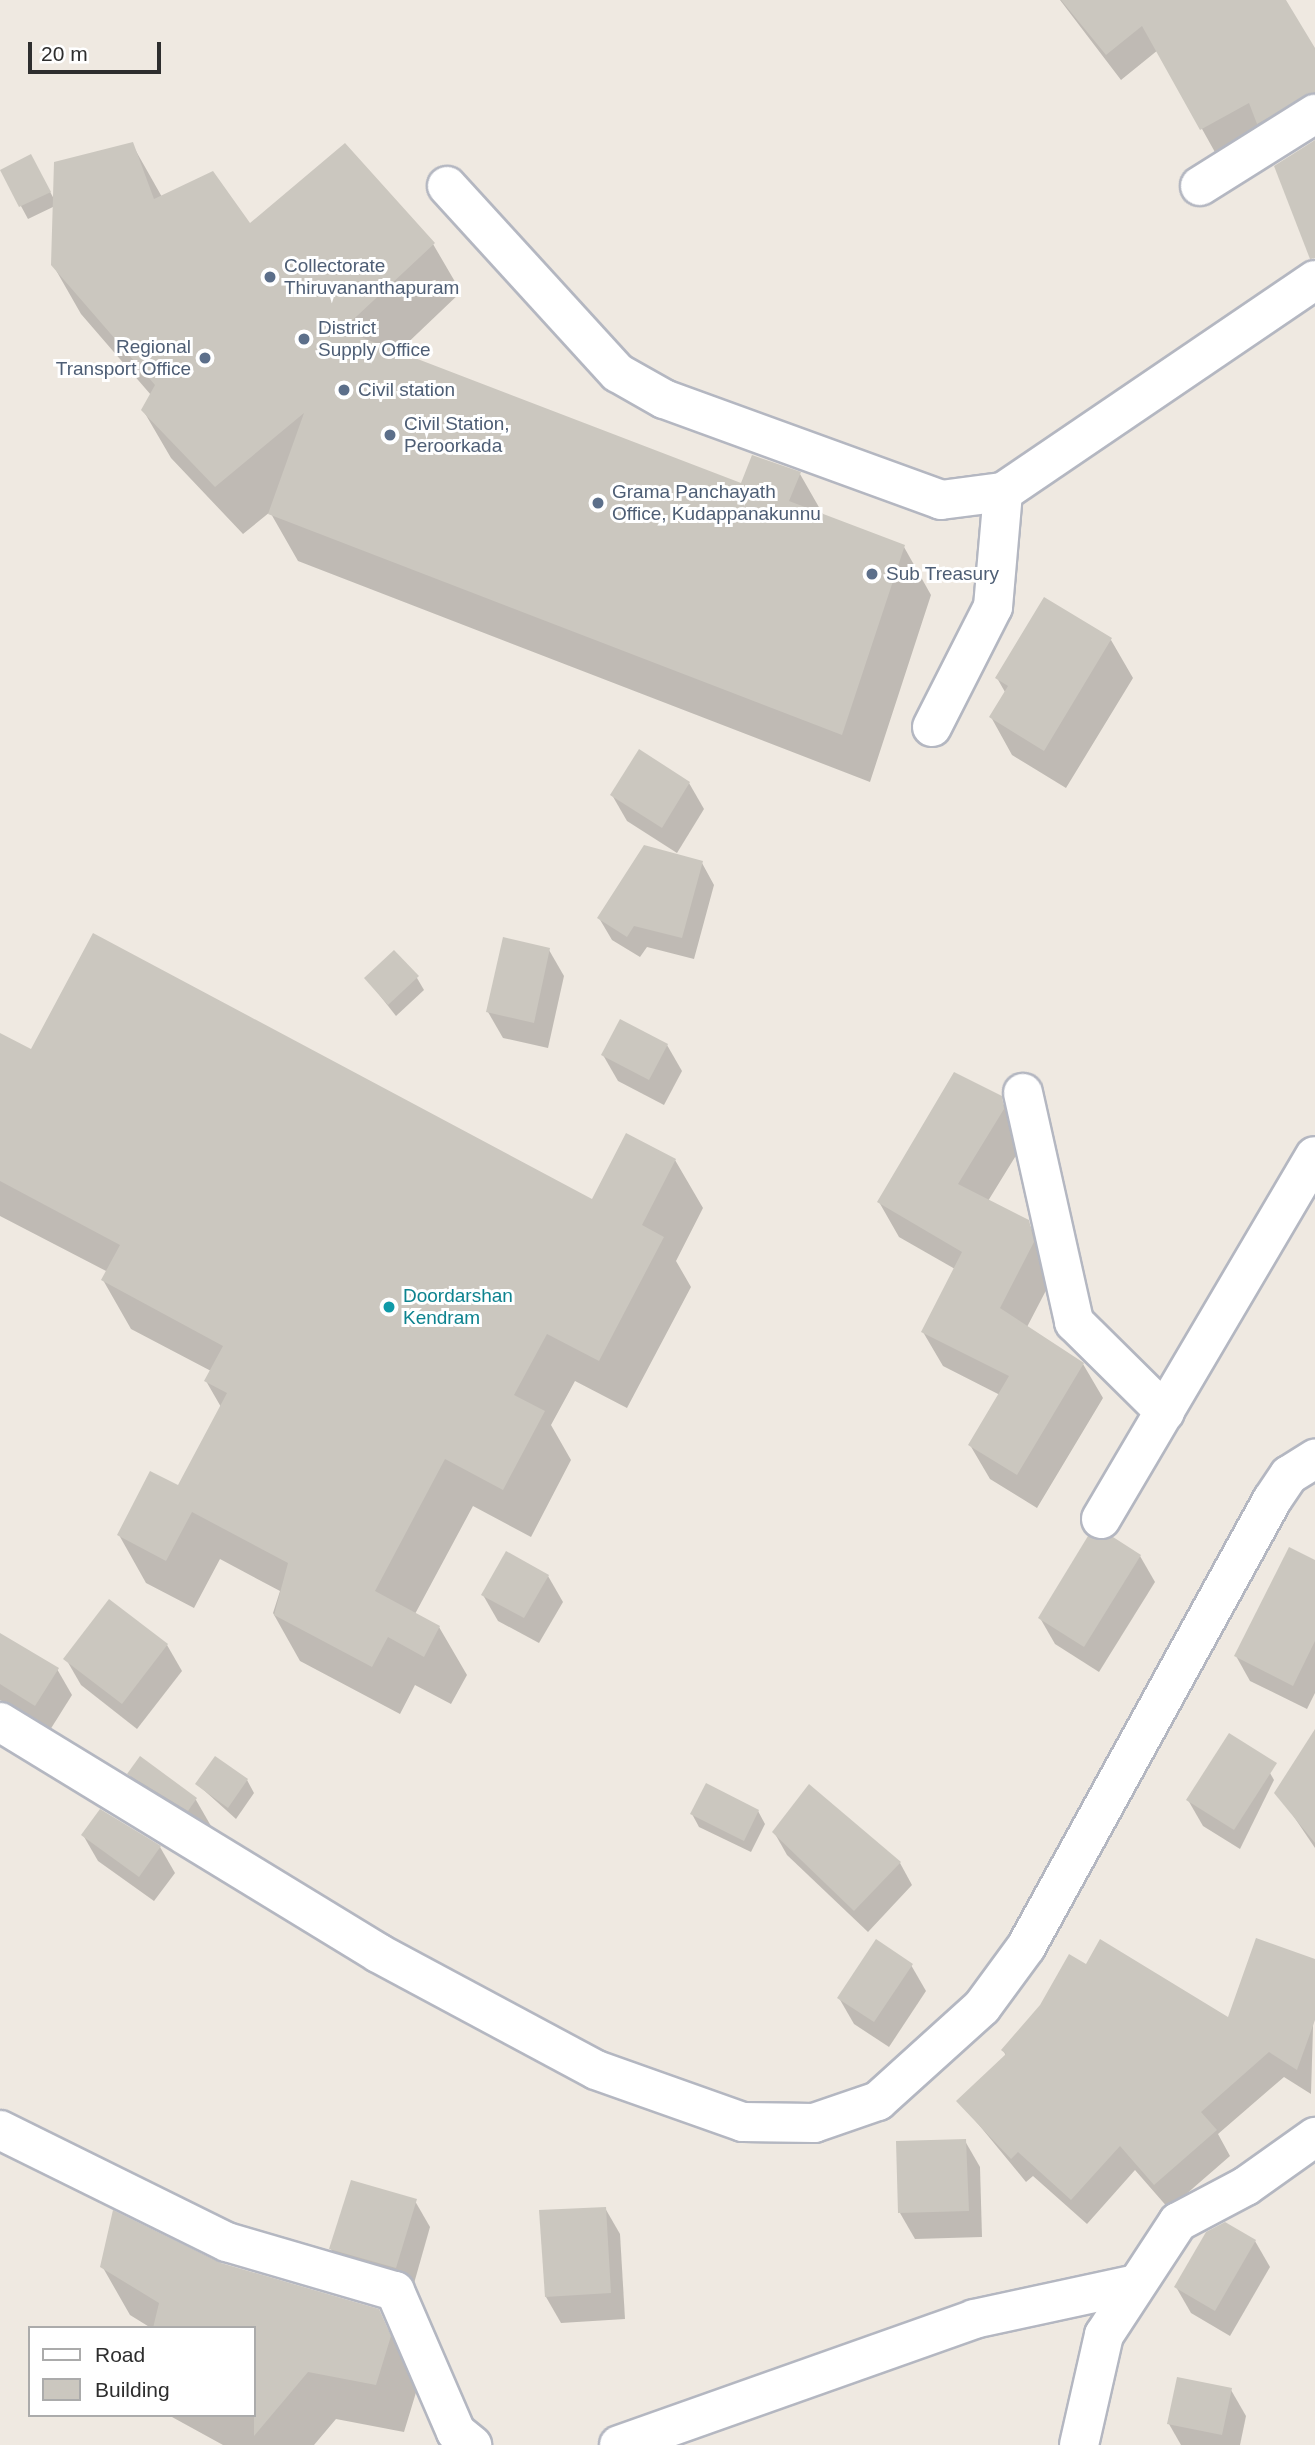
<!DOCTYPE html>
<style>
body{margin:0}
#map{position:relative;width:1315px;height:2445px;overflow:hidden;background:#efe9e1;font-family:Helvetica,sans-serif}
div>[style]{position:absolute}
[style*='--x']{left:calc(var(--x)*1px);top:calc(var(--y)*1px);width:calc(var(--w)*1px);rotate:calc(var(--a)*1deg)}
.shadow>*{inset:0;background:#0003}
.building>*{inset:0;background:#cbc7bf}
.roads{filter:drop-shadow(2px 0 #b4b7c1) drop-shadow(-2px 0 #b4b7c1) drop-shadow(0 2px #b4b7c1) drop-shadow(0 -2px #b4b7c1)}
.minor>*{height:38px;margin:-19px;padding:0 19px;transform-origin:19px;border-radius:19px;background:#fff}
.secondary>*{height:38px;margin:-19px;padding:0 19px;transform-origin:19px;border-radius:19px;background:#fff}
.dots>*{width:19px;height:19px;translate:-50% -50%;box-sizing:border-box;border:4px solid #fff;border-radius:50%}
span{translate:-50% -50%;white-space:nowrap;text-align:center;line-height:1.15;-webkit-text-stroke:6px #fff;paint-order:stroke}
.service-label{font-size:19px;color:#4e5e75}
.left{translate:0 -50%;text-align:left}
.right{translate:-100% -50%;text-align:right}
.culture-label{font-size:19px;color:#0d838f}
.legend{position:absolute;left:28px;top:2326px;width:228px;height:91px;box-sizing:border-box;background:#fff;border:2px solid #ababab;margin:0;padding:9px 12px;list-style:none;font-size:21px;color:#2e2e2e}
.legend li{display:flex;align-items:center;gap:14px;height:35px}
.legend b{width:35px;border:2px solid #ababab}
.scale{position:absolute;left:28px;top:42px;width:133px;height:32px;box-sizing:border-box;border:4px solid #2e2e2e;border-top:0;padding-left:9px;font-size:21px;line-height:24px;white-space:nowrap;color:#2e2e2e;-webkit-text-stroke:5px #fff;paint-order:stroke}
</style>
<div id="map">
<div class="shadow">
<i style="clip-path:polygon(1060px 0,1284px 0,1315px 52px,1315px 125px,1216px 154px,1158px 50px,1121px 80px)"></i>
<i style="clip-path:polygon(132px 144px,162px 197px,250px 226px,433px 244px,461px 292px,397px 353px,742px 485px,800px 474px,824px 516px,904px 547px,931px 595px,870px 782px,298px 561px,270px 512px,243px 534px,171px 458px,143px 410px,151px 395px,81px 314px,53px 265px,55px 206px,28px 219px,2px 171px,38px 169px,55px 201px)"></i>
<i style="clip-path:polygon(1111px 640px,1133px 678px,1066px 788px,1012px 755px,991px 717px,1005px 692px,997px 678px)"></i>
<i style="clip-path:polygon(689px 783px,704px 809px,677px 853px,627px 821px,612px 795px)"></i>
<i style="clip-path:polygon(702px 863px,714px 885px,694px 959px,647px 947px,640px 957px,612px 940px,599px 918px)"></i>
<i style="clip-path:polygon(549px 950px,564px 976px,548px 1048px,503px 1038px,488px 1012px)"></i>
<i style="clip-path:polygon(366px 978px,417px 978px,424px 990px,396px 1016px)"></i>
<i style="clip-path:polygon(0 1035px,32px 1052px,593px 1201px,675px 1160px,703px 1208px,676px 1261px,691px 1287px,627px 1408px,575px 1381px,551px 1425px,571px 1460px,531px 1537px,473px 1506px,415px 1614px,439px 1627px,467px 1675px,451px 1704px,415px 1685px,400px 1714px,300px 1661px,273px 1613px,280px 1591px,220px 1559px,194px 1608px,146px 1583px,119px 1535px,178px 1487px,221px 1407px,206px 1381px,211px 1371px,131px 1329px,103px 1280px,108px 1272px,0 1216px)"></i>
<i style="clip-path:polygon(667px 1045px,682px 1071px,664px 1105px,618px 1081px,603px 1055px)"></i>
<i style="clip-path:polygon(1000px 1097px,1023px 1144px,988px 1201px,1028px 1221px,1053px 1277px,1027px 1327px,1083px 1364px,1103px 1398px,1037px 1508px,990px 1479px,970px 1445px,1000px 1395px,943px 1366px,923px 1332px,955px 1269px,899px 1237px,879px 1202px)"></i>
<i style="clip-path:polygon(1140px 1556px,1155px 1582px,1099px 1672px,1055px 1644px,1040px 1618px)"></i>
<i style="clip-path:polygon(1315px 1562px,1315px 1693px,1307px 1709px,1250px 1681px,1236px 1656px)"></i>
<i style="clip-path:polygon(548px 1576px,563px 1602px,539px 1643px,498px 1621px,483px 1595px)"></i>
<i style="clip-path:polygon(0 1635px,57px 1669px,72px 1695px,50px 1730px,0 1700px)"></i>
<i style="clip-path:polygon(167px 1645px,182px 1671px,137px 1729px,81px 1685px,66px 1659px)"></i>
<i style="clip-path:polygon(1259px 1754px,1274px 1780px,1240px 1849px,1203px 1826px,1188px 1800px)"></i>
<i style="clip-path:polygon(1315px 1769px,1315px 1848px,1288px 1808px)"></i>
<i style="clip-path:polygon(129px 1774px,196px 1800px,211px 1826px,203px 1836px,144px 1800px)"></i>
<i style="clip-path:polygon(247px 1780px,254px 1793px,236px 1819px,197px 1784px)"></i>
<i style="clip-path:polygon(758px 1811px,765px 1824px,751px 1852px,699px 1827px,692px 1814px)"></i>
<i style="clip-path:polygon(774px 1832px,900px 1863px,912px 1885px,868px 1932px,787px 1855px)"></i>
<i style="clip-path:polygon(83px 1835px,160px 1847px,175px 1873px,154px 1901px,98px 1861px)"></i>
<i style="clip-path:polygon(1315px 1961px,1311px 2094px,1284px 2077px,1218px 2134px,1230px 2156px,1169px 2209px,1135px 2170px,1087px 2224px,1033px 2176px,1026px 2182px,965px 2108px,1006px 2056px,1003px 2050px,1086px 1966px,1229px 2020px)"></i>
<i style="clip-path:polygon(911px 1965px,926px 1991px,889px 2047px,854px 2024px,839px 1998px)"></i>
<i style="clip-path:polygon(965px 2141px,980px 2167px,982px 2237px,915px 2239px,900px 2213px)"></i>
<i style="clip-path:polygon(415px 2201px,430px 2227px,411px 2294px,346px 2275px,331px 2249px)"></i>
<i style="clip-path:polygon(605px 2208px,620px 2234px,625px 2319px,561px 2323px,546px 2297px)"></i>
<i style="clip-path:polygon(1255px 2241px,1270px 2267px,1230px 2336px,1191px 2313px,1176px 2287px)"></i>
<i style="clip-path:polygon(220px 2265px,378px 2311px,418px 2386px,404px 2432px,336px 2419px,314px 2445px,223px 2445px,172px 2417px,254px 2415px,254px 2328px,151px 2328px,130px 2315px,102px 2266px)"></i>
<i style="clip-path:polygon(1231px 2390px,1246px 2416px,1240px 2445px,1181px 2445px,1169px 2424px)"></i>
</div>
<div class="building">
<i style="clip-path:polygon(1061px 0,1286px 0,1315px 48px,1315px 92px,1257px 124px,1249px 103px,1200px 130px,1142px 26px,1106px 55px)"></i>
<i style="clip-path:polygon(1315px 140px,1315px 258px,1310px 259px,1274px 166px)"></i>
<i style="clip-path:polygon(133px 142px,154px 199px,213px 171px,250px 223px,345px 143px,435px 243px,342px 330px,741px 483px,752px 455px,801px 472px,789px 501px,905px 545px,842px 735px,268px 514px,304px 413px,215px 487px,141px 410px,155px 385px,51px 265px,54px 162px)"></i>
<i style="clip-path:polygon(31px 154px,51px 192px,19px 207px,0 170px)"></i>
<i style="clip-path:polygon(1044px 597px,1112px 638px,1044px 751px,989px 717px,1008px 686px,995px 678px)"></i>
<i style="clip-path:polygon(639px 749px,690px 782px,662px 828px,610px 795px)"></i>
<i style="clip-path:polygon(644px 845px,703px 861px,682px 938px,634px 926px,627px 937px,597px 918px)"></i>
<i style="clip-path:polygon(93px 933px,592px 1199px,626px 1133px,676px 1159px,642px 1225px,664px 1237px,599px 1361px,547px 1334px,514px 1395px,545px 1411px,503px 1490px,445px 1459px,375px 1591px,440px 1626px,424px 1657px,388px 1637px,372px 1667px,274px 1615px,288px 1563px,192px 1512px,166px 1561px,117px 1535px,150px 1471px,178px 1485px,227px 1393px,204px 1381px,223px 1346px,101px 1280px,120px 1245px,0 1181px,0 1033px,31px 1049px)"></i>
<i style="clip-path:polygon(503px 937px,550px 948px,534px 1023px,486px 1012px)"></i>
<i style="clip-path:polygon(394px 950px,419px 976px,388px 1005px,364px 978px)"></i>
<i style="clip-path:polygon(620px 1019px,668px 1044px,649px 1080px,601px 1055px)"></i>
<i style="clip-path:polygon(954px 1072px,1002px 1096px,1004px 1109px,958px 1184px,1029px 1220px,1034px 1242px,1000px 1308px,1084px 1363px,1017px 1475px,968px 1445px,1009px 1376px,921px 1332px,962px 1252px,877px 1202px)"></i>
<i style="clip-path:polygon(1088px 1536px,1113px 1537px,1141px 1555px,1084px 1647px,1038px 1618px)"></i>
<i style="clip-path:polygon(1289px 1547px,1315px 1560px,1315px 1641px,1293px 1686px,1234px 1656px)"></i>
<i style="clip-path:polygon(506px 1551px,549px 1575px,524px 1618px,481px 1595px)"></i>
<i style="clip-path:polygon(109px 1599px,168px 1644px,122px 1704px,63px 1659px)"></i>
<i style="clip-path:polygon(0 1633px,59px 1668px,35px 1706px,0 1684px)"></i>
<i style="clip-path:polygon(1315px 1729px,1315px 1843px,1274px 1793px)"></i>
<i style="clip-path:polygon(1229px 1733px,1277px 1763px,1234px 1830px,1186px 1800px)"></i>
<i style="clip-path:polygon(140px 1756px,197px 1798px,188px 1811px,127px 1774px)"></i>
<i style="clip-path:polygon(215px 1756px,248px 1779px,228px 1808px,195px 1784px)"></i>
<i style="clip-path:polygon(706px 1783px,759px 1810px,744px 1841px,690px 1814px)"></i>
<i style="clip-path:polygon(809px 1784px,901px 1862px,854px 1911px,772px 1832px)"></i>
<i style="clip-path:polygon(100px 1809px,161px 1846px,139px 1877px,81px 1835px)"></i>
<i style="clip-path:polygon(1256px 1938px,1315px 1959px,1315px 2020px,1297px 2070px,1269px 2052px,1201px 2112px,1217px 2130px,1154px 2185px,1120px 2146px,1071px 2200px,1018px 2152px,1011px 2159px,956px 2101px,1006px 2054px,1001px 2050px,1040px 2005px,1069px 1954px,1086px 1964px,1100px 1939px,1228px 2017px)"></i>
<i style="clip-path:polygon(876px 1939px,913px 1964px,874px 2022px,837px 1998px)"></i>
<i style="clip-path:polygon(966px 2139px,969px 2211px,898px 2213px,896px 2141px)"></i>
<i style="clip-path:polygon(351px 2180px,417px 2199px,396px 2268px,329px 2249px)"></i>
<i style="clip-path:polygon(606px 2207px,611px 2293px,545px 2297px,539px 2210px)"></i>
<i style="clip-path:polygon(113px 2210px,221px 2263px,379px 2309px,391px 2336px,376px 2385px,308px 2372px,254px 2436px,254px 2328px,153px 2328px,159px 2303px,100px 2267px)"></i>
<i style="clip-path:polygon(1225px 2222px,1256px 2240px,1215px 2311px,1174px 2287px,1206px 2232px)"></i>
<i style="clip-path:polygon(1177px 2377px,1232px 2388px,1222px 2435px,1167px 2424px)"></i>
</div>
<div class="roads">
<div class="minor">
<i style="--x:447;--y:186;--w:253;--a:47.6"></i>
<i style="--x:618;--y:373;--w:53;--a:29.5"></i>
<i style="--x:664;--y:399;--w:295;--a:20"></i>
<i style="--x:941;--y:500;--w:63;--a:-7.4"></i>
<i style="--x:1003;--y:492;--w:377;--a:-34.2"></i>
<i style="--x:1200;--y:186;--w:136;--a:-32.1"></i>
<i style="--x:932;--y:727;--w:135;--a:-63.1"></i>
<i style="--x:993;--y:607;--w:115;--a:-85"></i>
<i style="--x:1023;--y:1093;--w:235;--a:77.4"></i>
<i style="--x:1074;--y:1322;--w:128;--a:44.7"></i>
<i style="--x:1101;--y:1519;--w:421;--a:-59.5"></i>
<i style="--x:0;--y:1722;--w:443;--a:31.4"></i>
<i style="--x:378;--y:1953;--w:247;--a:28.2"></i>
<i style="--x:596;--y:2070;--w:156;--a:19.5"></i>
<i style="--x:743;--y:2122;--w:71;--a:0.8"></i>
<i style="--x:814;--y:2123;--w:68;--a:-19"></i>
<i style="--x:878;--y:2101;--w:140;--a:-42.1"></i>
<i style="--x:982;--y:2007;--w:74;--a:-53.7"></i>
<i style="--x:1026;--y:1947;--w:510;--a:-61.17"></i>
<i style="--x:1272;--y:1500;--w:30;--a:-56"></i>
<i style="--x:1289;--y:1475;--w:31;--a:-32"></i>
<i style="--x:0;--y:2130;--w:253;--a:26.3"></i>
<i style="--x:227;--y:2242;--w:175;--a:16.3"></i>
<i style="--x:395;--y:2291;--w:154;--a:66.6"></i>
<i style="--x:456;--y:2432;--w:21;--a:39"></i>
<i style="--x:619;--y:2445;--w:377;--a:-19.5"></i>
<i style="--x:974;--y:2319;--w:161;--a:-12.2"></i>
</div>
<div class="secondary">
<i style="--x:1079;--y:2445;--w:113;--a:-77.2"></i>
<i style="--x:1104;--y:2335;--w:135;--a:-56.8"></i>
<i style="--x:1178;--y:2222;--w:77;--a:-27.9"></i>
<i style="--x:1246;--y:2186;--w:85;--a:-35.4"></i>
</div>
</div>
<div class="dots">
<i style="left:270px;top:277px;background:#5c6f8a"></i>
<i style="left:304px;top:339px;background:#5c6f8a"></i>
<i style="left:205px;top:358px;background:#5c6f8a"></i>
<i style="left:344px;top:390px;background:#5c6f8a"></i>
<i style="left:390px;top:435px;background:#5c6f8a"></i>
<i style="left:598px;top:503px;background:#5c6f8a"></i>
<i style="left:872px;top:574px;background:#5c6f8a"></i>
<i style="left:389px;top:1307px;background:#0f9aa8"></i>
</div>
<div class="service-label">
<span class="left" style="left:284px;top:277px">Collectorate<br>Thiruvananthapuram</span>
<span class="left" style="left:318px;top:339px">District<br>Supply Office</span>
<span class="right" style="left:191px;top:358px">Regional<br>Transport Office</span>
<span class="left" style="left:358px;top:390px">Civil station</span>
<span class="left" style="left:404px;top:435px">Civil Station,<br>Peroorkada</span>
<span class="left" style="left:612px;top:503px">Grama Panchayath<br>Office, Kudappanakunnu</span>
<span class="left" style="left:886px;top:574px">Sub Treasury</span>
</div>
<div class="culture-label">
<span class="left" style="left:403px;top:1307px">Doordarshan<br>Kendram</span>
</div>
<ul class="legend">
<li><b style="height:9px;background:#fff"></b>Road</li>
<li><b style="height:19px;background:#cbc7bf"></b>Building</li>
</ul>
<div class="scale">20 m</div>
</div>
